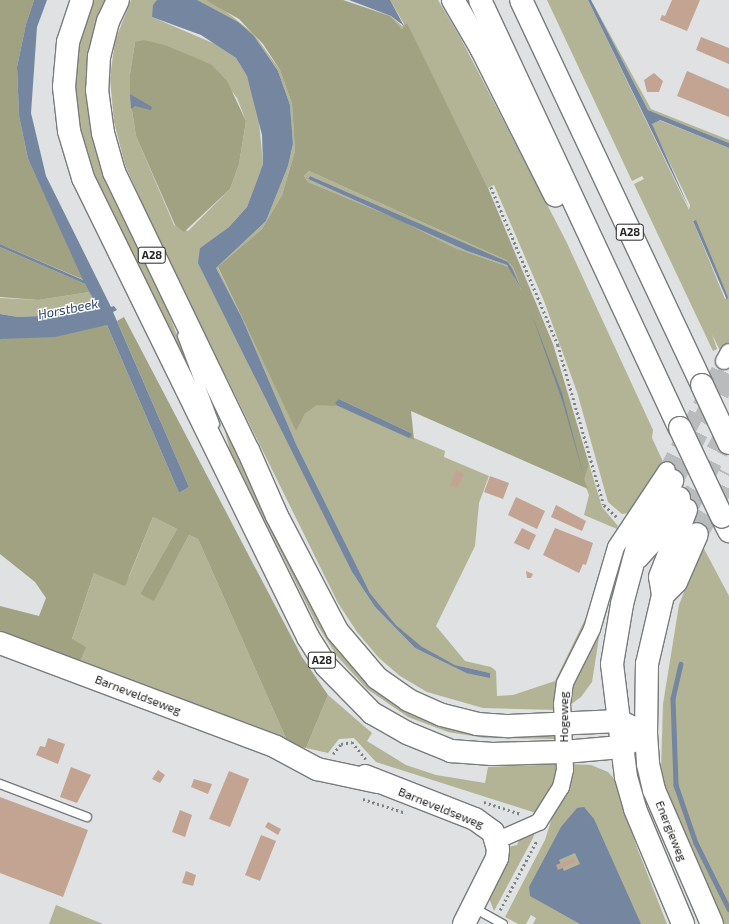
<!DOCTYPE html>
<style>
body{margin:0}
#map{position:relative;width:729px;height:924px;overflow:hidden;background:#dfe1e2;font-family:"Exo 2",sans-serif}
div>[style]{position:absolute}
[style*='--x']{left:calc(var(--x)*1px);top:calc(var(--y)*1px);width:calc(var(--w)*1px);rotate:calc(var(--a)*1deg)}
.green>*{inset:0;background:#b2b495}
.forest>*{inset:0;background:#a0a282}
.water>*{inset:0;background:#7486a0}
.stream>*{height:4.5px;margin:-2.25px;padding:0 2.25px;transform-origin:2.25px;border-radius:2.25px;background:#7486a0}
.building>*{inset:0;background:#c3a492}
.street-tunnel>*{height:16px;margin-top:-8px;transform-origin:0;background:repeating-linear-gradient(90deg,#babbbc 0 16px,transparent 0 24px)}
.primary-tunnel>*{height:22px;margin-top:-11px;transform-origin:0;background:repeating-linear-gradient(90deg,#babbbc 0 22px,transparent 0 33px)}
.path>*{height:2.5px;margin-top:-1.25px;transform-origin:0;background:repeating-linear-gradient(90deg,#818283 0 2px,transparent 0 5px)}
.roads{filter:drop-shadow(1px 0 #797b7c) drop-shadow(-1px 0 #797b7c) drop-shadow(0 1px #797b7c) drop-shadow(0 -1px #797b7c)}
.lane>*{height:8px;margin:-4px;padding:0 4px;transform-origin:4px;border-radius:4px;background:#fff}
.street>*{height:16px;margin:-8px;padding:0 8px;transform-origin:8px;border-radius:8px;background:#fff}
.secondary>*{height:22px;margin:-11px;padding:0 11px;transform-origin:11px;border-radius:11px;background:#fff}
.primary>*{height:22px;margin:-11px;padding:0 11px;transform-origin:11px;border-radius:11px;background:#fff}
.highway>*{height:22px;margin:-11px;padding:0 11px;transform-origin:11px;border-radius:11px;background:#fff}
.bridges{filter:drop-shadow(1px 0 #797b7c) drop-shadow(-1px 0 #797b7c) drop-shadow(0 1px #797b7c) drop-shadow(0 -1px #797b7c)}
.highway-bridge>*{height:22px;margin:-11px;padding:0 11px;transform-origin:11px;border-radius:11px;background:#fff}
span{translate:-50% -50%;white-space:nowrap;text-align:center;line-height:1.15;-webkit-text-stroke:3px #fff;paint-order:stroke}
.shield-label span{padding:1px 3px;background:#fff;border:1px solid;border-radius:3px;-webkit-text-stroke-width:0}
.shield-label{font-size:11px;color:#252526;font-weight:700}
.street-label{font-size:12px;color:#252526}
.water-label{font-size:13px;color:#2a456c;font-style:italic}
</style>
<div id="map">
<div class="green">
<i style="clip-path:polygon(87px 0,111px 0,93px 68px,145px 249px,209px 422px,103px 212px,70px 104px)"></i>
<i style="clip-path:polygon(evenodd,131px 0,157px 0,152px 17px,215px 44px,236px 58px,247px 76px,258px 111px,263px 164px,247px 207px,229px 227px,200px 248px,200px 263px,352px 572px,375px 607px,415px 648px,466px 673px,490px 673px,455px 665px,422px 648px,396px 625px,370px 593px,296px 444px,242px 318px,216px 268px,266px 221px,288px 166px,293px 145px,290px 105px,278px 71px,254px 36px,197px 0,205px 0,224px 10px,253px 33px,280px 70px,292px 104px,295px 151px,282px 195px,262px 229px,218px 268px,296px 430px,305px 414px,317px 405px,336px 405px,445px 451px,444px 457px,489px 476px,479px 503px,475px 546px,436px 626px,465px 661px,491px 667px,496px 671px,497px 696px,513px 695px,555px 681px,592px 605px,558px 710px,483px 708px,427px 692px,400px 676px,379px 658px,357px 632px,338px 603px,163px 249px,125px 165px,114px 122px,110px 78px,115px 41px,131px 0,135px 42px,168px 46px,212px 66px,237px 98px,246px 121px,239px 164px,230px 189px,188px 231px,174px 225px,136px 136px,130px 98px,130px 74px,135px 42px)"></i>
<i style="clip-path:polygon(343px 0,391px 16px,402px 26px,404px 24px,390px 0,438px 0,460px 37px,566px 241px,653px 430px,652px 438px,665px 466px,630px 513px,622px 514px,608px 502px,577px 392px,544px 301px,494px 185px,488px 188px,407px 24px,402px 29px,390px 16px)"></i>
<i style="clip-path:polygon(evenodd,547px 0,588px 0,689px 210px,690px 205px,652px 126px,653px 122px,659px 120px,729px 148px,729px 342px,722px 355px,712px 334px,717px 349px,713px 351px,634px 184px,644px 179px,642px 176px,632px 181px,547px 0,694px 220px,728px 297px,725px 299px,693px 221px,694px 220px)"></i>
<i style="clip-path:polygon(591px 0,651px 109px,729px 140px,729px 143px,648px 110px)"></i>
<i style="clip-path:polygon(evenodd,309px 171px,506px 260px,513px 267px,522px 291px,509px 267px,455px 248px,400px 220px,308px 182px,304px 176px,309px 171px,310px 176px,509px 263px,522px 289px,507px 265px,467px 251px,319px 184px,308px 179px,310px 176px)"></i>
<i style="clip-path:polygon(90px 292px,95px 303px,89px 307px,61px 315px,18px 317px,0 314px,0 298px,38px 300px)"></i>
<i style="clip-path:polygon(223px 423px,306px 594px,338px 649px,359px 675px,374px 688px,559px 733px,559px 739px,485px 738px,448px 732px,408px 717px,367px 689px,337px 656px,316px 623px,230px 451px)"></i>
<i style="clip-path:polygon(589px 464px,602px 507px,618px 526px,599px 583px,617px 529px,584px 515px,589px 495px,583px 479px)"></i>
<i style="clip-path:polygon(153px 517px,177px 529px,140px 594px,154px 600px,189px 535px,198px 539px,288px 743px,78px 666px,72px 639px,94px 573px,129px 577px)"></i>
<i style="clip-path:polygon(702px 545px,729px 596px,729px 924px,723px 924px,668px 798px,661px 771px,663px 704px,679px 605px)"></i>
<i style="clip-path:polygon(624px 548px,601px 625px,592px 682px,581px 697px,567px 707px,567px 696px)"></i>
<i style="clip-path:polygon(328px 695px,372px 733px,367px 741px,406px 765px,436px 775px,485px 783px,488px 767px,560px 764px,558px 780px,536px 813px,376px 762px,354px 738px,339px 739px,328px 753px,306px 748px)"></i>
<i style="clip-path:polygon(569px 764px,591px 765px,608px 772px,616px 781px,636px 845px,667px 924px,533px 924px,536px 918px,531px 915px,526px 924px,518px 924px,505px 917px,545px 840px)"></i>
<i style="clip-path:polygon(536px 829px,533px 838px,494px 911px,489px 898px,508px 847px,517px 845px,521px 836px)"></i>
<i style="clip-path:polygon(56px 905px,103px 924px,49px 924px)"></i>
</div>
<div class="forest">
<i style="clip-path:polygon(0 0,34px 0,26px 24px,17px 67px,19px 116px,28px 159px,84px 280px,0 244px)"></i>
<i style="clip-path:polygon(evenodd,205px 0,343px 0,390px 16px,402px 29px,407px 23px,488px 188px,553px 344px,589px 464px,584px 479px,588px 489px,411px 411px,414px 440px,409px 438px,411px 433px,339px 399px,338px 406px,317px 405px,305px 414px,296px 431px,218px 267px,262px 229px,282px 195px,295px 151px,292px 104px,280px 70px,263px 44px,239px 19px,205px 0,309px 171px,506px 260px,513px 267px,522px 291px,509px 267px,455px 248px,400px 220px,308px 182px,304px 176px,309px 171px)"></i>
<i style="clip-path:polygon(144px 40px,168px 46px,212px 65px,227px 81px,246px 121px,239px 164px,230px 189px,184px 232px,175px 225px,136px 136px,130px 98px,130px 74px,135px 42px)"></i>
<i style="clip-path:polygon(0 247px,85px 284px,90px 292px,38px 300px,0 297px)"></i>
<i style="clip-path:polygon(124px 317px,302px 657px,328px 695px,306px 748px,288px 743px,198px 539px,189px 535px,154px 601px,140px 594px,177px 529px,153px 517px,125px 586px,94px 573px,72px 639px,86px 647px,78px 666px,0 635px,0 606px,39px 616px,46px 598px,35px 582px,0 554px,0 339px,107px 325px,179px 493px,189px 487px,117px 321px)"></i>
</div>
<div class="water">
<i style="clip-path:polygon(34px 0,47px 0,37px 27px,31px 113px,46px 176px,111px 307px,114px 306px,117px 310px,113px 312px,189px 487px,179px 493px,107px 325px,55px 337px,0 339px,0 314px,18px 317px,61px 315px,89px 307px,95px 302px,85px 284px,0 247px,0 244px,83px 280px,28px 159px,19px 116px,17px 67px,26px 24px)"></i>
<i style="clip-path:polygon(157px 0,197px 0,238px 22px,254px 36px,278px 71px,290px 105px,293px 144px,288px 166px,266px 221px,216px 268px,242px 318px,296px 444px,370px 593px,396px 625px,422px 647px,455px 665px,490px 673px,490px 678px,466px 673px,415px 648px,375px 607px,352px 572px,198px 263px,200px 248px,229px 227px,247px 207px,263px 164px,262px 135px,247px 76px,236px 58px,201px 35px,152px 17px,153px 5px)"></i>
<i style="clip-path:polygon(349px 0,390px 0,404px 26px,391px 16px)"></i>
<i style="clip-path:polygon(588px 0,591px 0,648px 110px,729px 143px,729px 148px,660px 120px,652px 124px,690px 210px)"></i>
<i style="clip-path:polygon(130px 94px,152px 107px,151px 110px,135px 106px,131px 109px)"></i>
<i style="clip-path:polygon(310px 176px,508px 262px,512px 268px,522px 290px,507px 265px,467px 251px,319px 184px,308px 179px)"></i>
<i style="clip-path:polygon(696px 220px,728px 297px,727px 300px,693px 221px)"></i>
<i style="clip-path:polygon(532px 315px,562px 393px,584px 477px,563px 403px)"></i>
<i style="clip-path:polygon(339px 399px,411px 433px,412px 435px,409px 438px,338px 406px,335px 403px)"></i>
<i style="clip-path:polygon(evenodd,584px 807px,594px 819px,641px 924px,580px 924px,530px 896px,529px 887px,561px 827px,577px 808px,584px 807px,575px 853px,580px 864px,564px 871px,559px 860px,575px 853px)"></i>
</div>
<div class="stream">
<i style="--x:681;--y:664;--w:35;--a:103"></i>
<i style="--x:673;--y:698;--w:87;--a:88"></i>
<i style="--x:676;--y:785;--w:61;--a:71"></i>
<i style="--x:696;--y:843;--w:74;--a:63.4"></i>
</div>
<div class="building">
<i style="clip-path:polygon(672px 0,700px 0,687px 31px,660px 20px,662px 15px,665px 16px)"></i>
<i style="clip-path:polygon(701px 37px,729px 48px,729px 64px,696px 50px)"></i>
<i style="clip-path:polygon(687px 71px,729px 89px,729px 117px,677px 96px)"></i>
<i style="clip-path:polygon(654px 73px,663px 81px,659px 92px,647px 92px,644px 80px)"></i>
<i style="clip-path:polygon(456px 470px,464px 474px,457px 488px,450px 485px)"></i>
<i style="clip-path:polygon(490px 476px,509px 483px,503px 499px,484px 492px)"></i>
<i style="clip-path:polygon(516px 497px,545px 511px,537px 529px,508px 515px)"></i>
<i style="clip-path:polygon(556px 505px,586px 521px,582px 531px,551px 517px)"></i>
<i style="clip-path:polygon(522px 528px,536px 535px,529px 550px,514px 543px)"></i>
<i style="clip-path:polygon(555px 528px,593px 543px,586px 565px,583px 564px,579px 573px,543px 555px)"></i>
<i style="clip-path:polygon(526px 571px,533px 574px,531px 578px,527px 578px)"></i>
<i style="clip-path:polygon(48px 738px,65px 744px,58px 764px,36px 755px,40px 746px,45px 747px)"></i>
<i style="clip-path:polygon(71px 767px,91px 775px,77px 803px,60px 797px)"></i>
<i style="clip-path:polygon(158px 770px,165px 775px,160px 783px,152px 779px)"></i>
<i style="clip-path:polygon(229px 771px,249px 779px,230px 827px,209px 819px)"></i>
<i style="clip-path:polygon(194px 779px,212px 784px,208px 794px,191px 787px)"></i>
<i style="clip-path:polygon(0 797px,88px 830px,63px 897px,0 873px)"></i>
<i style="clip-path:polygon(180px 810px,192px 815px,185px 837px,172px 832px)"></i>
<i style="clip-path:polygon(268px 822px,281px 829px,278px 835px,265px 827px)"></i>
<i style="clip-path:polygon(261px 835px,276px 841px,260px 881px,245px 875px)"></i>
<i style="clip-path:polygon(574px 858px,576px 862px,558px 870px,556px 865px)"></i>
<i style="clip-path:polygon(186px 871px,196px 875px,193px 886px,182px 883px)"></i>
</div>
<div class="street-tunnel">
<i style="--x:667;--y:470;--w:123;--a:-62.4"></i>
</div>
<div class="primary-tunnel">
<i style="--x:672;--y:481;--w:123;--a:-62.4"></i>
<i style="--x:686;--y:510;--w:93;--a:-62.3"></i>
<i style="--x:697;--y:534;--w:68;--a:-61.9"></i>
</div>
<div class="path">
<i style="--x:491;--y:187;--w:172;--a:67"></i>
<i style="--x:558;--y:345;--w:166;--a:74"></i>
<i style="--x:604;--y:505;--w:19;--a:43"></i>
<i style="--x:333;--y:754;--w:13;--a:-51"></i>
<i style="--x:341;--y:744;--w:11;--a:-10"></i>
<i style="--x:352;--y:742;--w:22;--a:51"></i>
<i style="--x:363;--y:799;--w:45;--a:18"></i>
<i style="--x:484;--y:802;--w:39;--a:18"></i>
<i style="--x:500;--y:910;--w:79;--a:-62.1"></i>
</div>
<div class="roads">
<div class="lane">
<i style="--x:182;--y:336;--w:94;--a:69.4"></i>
<i style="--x:0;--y:784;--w:93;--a:20.8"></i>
<i style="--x:474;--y:908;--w:33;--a:29"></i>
</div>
<div class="street">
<i style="--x:724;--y:361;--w:10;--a:-61"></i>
<i style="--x:496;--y:841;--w:47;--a:-23.8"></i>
<i style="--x:539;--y:822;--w:41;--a:-57.8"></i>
<i style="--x:561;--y:787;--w:18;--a:-77"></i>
<i style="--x:565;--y:769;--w:65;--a:-92.6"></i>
<i style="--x:562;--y:704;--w:21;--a:-82"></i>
<i style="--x:565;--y:683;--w:60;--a:-63.4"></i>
<i style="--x:592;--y:629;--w:85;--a:-73.7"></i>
<i style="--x:616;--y:547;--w:92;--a:-56.5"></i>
</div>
<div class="secondary">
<i style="--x:0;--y:643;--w:295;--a:20.6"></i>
<i style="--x:276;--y:747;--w:47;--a:28.2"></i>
<i style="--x:317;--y:769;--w:62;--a:12"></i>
<i style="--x:619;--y:721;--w:56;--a:82.9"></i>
<i style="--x:626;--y:777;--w:33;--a:74"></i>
<i style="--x:635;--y:809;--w:125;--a:67.3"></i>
<i style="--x:646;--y:734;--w:30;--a:86"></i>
<i style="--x:648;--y:764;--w:27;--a:77"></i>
<i style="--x:654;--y:790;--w:146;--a:66.6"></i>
<i style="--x:365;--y:776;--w:118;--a:21.4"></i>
<i style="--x:475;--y:819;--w:22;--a:36"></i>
<i style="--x:493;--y:832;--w:18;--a:74"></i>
<i style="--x:498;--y:849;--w:9;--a:96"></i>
<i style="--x:497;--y:858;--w:74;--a:116.6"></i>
</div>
<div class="primary">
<i style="--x:638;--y:557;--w:24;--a:-48"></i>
<i style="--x:654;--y:539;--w:48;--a:-58.6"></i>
<i style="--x:663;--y:595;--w:18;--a:-45"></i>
<i style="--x:676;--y:582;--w:52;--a:-66.4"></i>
<i style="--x:619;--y:721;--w:57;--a:-97"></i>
<i style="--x:612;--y:664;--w:61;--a:-80.5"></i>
<i style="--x:622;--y:604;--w:82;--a:-75.1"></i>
<i style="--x:643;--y:525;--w:53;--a:-56.6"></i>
<i style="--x:646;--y:734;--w:70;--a:-89.2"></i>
<i style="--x:647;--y:664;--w:71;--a:-76.9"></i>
<i style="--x:663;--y:595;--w:18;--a:-99"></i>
<i style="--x:660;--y:577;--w:72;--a:-68.8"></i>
</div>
<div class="highway">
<i style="--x:82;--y:0;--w:44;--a:108.4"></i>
<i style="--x:68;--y:42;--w:45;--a:95.1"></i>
<i style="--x:64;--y:87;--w:44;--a:83.5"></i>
<i style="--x:69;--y:131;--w:49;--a:73.4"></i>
<i style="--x:83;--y:178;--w:511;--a:63.89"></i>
<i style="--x:308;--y:637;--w:34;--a:58"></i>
<i style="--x:326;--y:666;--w:66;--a:45.6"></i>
<i style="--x:372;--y:713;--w:40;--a:29.7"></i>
<i style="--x:407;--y:733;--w:48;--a:22.2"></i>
<i style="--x:451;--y:751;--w:41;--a:4.2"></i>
<i style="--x:492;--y:754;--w:72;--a:-1.6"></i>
<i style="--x:564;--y:752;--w:57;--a:-5"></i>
<i style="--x:621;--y:747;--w:28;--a:-27"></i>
<i style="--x:118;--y:0;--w:23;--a:115"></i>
<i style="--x:108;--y:21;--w:36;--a:104"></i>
<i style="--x:99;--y:56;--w:34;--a:93"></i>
<i style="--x:97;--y:90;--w:43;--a:82.1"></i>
<i style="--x:103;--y:133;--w:41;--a:74.2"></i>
<i style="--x:114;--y:172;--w:309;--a:64.3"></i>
<i style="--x:248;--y:450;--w:72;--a:66.3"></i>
<i style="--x:277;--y:516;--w:130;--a:62.4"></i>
<i style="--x:337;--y:631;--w:62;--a:49.6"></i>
<i style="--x:377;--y:678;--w:38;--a:35"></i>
<i style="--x:408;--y:700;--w:37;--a:24"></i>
<i style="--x:442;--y:715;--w:36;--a:14"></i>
<i style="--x:477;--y:724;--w:32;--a:4"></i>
<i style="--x:509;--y:726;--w:110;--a:-2.6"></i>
<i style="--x:619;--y:721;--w:30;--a:26"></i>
<i style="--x:453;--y:0;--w:56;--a:59.7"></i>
<i style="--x:481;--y:48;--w:165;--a:63.3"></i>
<i style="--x:480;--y:0;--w:472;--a:65"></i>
<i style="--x:521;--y:0;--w:425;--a:64.8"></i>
<i style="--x:722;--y:517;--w:16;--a:63"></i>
</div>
</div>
<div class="bridges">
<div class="highway-bridge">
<i style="--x:702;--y:385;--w:64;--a:65"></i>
<i style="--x:680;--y:428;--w:98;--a:64.7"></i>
</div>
</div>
<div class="shield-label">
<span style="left:630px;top:232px">A28</span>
<span style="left:152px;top:255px">A28</span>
<span style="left:322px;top:660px">A28</span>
</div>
<div class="street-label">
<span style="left:138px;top:695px;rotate:21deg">Barneveldseweg</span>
<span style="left:564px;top:717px;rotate:-90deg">Hogeweg</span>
<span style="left:441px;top:808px;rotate:22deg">Barneveldseweg</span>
<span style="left:671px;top:831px;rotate:68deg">Energieweg</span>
</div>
<div class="water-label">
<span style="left:68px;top:309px;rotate:-11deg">Horstbeek</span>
</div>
</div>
